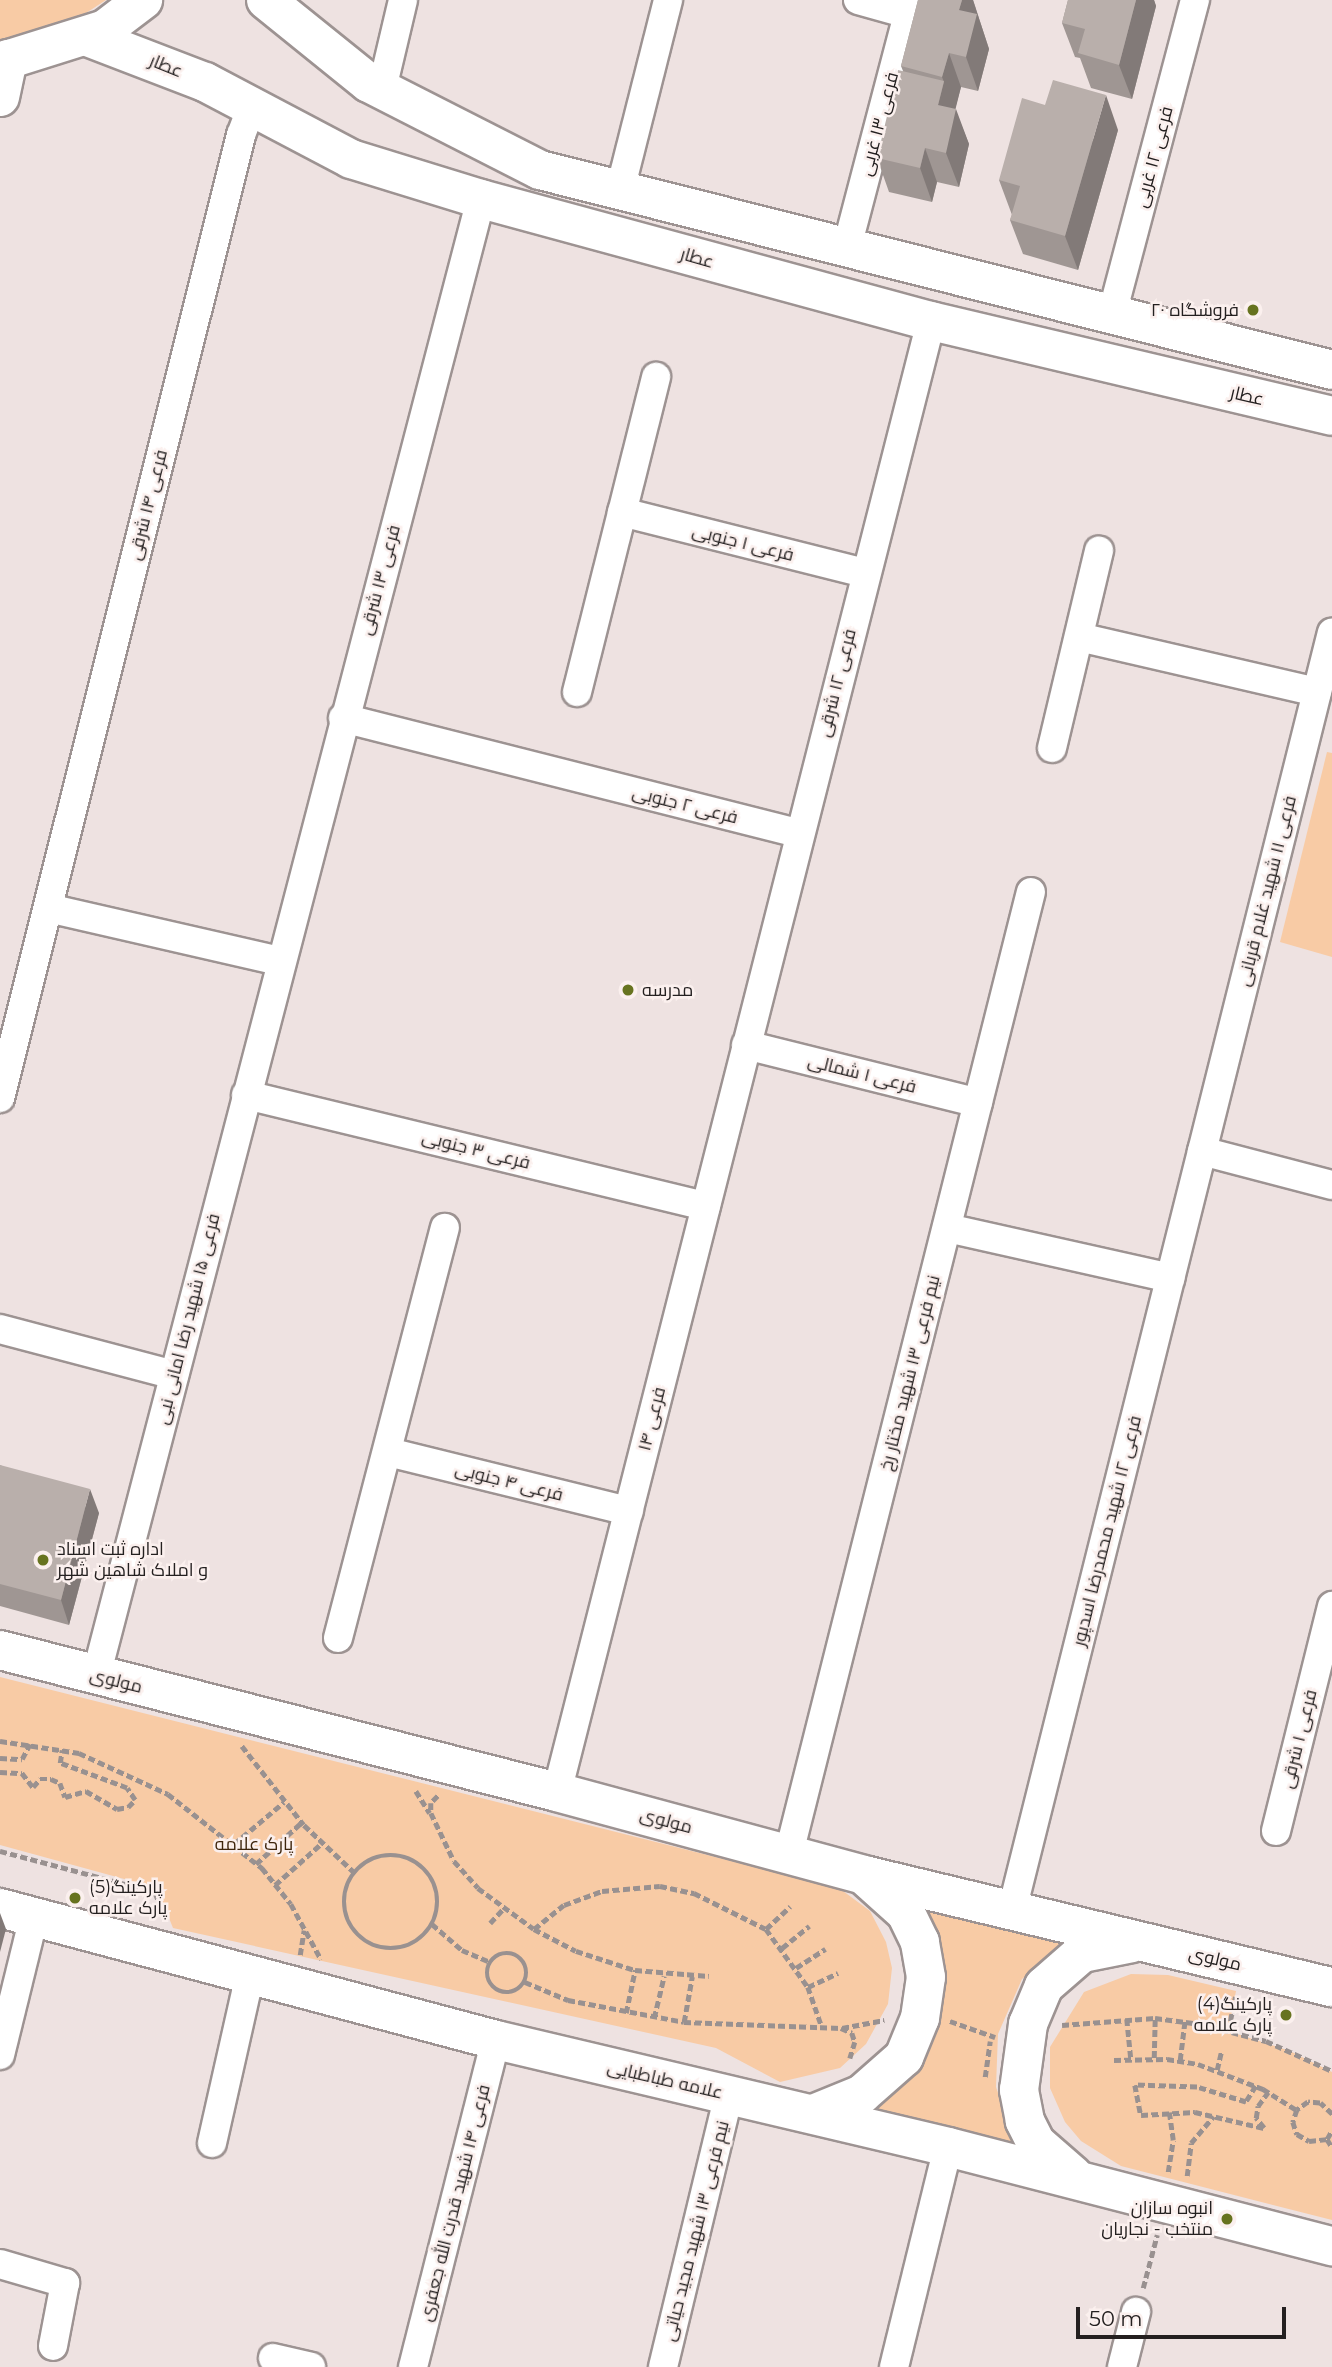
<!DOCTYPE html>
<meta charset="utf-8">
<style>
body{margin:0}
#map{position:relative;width:1332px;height:2367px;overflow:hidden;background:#eee2e1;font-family:Montserrat,Cairo,sans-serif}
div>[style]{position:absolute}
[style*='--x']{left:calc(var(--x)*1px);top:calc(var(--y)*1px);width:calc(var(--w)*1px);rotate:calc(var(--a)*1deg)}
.green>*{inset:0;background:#f8cba5}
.path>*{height:4.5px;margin-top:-2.25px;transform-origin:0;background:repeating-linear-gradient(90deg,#999190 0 7px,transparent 0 10.5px)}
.path>.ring{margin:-2.25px;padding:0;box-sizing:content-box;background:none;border:4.5px solid #999190;border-radius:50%}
.roads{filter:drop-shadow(2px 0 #9d9392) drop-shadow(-2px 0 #9d9392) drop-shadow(0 2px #9d9392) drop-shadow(0 -2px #9d9392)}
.street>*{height:28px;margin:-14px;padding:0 14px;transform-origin:14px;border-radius:14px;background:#fff}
.secondary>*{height:38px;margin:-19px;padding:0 19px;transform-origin:19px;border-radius:19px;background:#fff}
.wall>*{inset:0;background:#9f9693}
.shaded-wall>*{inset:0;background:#827a78}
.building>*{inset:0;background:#b9afab}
.dots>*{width:19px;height:19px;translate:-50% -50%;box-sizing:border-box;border:4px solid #fbf0ee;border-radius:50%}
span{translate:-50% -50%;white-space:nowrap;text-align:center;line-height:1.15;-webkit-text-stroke:5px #fbf0ee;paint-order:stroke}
.street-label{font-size:18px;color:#242020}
.poi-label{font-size:18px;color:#242020}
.right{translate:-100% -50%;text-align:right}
.left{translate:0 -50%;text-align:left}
.park-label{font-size:18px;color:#3e250c}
.scale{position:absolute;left:1076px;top:2307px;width:210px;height:32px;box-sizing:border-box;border:4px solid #242020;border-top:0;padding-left:9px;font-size:21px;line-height:24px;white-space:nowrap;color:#242020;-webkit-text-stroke:5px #fbf0ee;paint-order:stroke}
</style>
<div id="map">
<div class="green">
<i style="clip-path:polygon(0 0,106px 0,86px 13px,0 40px)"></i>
<i style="clip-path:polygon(1327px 752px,1332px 753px,1332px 957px,1280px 942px)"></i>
<i style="clip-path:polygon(0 1677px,839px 1888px,870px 1911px,886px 1942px,892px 1968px,888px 2004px,866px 2044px,840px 2068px,780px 2082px,716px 2048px,173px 1928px,157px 1888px,0 1845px)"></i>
<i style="clip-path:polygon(920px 1907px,1063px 1936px,1066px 1944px,1022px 1979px,998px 2034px,996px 2087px,1013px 2137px,1008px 2145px,874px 2112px,872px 2105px,894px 2086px)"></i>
<i style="clip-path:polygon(1131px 1974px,1168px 1975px,1236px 1991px,1228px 2031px,1290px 2051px,1332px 2072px,1332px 2220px,1121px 2166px,1081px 2141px,1065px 2122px,1050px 2088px,1050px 2047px,1084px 1992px)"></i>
</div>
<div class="path">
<i style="--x:0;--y:1741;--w:80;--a:8.6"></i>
<i style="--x:79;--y:1753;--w:98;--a:24.7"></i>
<i style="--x:168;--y:1794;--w:120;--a:38.2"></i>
<i style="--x:262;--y:1868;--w:46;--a:51.1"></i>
<i style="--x:291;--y:1904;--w:63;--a:61.4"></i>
<i style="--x:242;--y:1746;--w:100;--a:51.9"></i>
<i style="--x:304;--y:1825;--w:70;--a:43.3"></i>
<i style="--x:0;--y:1758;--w:22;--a:3"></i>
<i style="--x:22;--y:1759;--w:17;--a:-62"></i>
<i style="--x:0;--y:1772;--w:22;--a:3"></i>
<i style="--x:22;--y:1773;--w:18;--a:52"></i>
<i style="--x:33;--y:1787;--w:11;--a:-49"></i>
<i style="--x:40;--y:1779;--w:11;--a:0"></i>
<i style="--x:51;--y:1779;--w:10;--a:24"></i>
<i style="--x:60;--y:1783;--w:15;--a:70"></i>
<i style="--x:65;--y:1797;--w:22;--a:-16"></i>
<i style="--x:86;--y:1791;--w:36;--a:30"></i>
<i style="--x:117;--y:1809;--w:11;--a:-10"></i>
<i style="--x:128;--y:1807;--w:10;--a:-45"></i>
<i style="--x:135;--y:1800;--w:14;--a:-124"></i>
<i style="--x:127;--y:1788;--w:72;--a:-159.5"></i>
<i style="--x:60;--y:1763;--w:13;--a:-81"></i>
<i style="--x:416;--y:1791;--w:26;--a:58"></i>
<i style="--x:438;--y:1796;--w:10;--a:135"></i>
<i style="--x:431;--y:1803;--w:10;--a:90"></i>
<i style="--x:431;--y:1813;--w:53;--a:64.4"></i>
<i style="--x:454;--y:1861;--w:36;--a:48"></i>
<i style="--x:478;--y:1888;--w:69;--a:36.2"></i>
<i style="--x:534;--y:1929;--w:47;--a:27.6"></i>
<i style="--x:576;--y:1951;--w:62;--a:17.9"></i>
<i style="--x:635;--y:1970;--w:74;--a:4.6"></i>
<i style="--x:234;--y:1844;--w:65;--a:-40"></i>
<i style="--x:0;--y:1851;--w:160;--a:14.8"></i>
<i style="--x:155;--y:1892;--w:27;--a:68"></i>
<i class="ring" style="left:344px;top:1855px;width:89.5px;height:89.5px"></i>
<i style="--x:256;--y:1864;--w:62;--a:-42.4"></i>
<i style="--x:275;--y:1885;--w:63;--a:-41.8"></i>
<i style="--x:490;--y:1923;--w:21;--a:-47"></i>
<i style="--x:432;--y:1924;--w:40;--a:41"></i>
<i style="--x:462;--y:1950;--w:30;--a:23"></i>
<i style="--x:534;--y:1929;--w:38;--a:-39"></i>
<i style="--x:564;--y:1905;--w:40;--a:-20.2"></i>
<i style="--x:602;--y:1891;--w:58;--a:-4.9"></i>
<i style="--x:660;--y:1886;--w:35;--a:12"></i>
<i style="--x:694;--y:1893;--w:80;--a:26.6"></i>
<i style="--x:766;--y:1929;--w:72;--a:54.1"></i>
<i style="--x:808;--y:1987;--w:42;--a:70.7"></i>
<i style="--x:766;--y:1929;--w:33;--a:-43"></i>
<i style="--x:782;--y:1948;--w:35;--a:-39"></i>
<i class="ring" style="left:487px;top:1953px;width:35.5px;height:35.5px"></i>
<i style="--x:300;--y:1955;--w:25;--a:-81"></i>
<i style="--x:796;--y:1968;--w:35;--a:-33"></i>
<i style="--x:525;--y:1982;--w:47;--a:22.7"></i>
<i style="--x:568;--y:2000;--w:118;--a:10.7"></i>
<i style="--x:684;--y:2022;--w:157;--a:2.2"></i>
<i style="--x:841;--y:2028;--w:12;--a:24"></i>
<i style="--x:852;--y:2033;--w:9;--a:72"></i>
<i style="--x:855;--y:2042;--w:17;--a:107"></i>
<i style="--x:808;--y:1987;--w:33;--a:-25"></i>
<i style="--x:626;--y:2013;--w:44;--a:-78.2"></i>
<i style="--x:654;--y:2018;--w:43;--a:-76.6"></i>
<i style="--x:1127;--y:2019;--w:40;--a:84.3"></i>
<i style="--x:950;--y:2021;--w:48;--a:19.6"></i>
<i style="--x:684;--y:2022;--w:46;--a:-79.9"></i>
<i style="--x:1062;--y:2025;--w:93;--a:-4.3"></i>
<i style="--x:1155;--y:2018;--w:46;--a:7.4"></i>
<i style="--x:1201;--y:2024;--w:67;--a:14.7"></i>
<i style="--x:1266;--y:2041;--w:72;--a:24.4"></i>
<i style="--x:842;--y:2028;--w:43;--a:-10.8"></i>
<i style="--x:1228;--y:2031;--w:35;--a:-78"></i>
<i style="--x:1154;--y:2058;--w:40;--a:-88.6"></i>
<i style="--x:1114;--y:2060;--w:53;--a:-1.1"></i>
<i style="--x:1167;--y:2059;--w:31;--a:9"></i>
<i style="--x:1198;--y:2064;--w:70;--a:21"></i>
<i style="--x:1263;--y:2089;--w:40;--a:32"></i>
<i style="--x:1180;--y:2060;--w:39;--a:-83"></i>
<i style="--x:1217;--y:2070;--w:18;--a:-77"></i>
<i style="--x:985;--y:2077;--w:36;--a:-82"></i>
<i style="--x:1256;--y:2086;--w:19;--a:122"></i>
<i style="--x:1246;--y:2102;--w:51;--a:-163"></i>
<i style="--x:1197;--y:2087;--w:62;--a:-178.2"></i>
<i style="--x:1135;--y:2085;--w:31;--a:79"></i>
<i style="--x:1141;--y:2115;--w:54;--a:-3.2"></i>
<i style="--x:1195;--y:2112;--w:71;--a:13.1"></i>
<i style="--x:1264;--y:2128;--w:13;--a:-129"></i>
<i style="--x:1256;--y:2118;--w:12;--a:-81"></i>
<i style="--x:1258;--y:2106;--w:17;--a:-54"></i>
<i style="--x:1332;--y:2114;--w:16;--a:-137"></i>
<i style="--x:1320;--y:2103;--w:12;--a:-175"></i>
<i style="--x:1308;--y:2102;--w:14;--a:144"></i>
<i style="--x:1297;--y:2110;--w:13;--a:108"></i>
<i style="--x:1293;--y:2122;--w:13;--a:72"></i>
<i style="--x:1297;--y:2134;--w:14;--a:30"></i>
<i style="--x:1309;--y:2141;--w:18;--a:-6"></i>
<i style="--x:1327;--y:2139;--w:10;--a:-61"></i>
<i style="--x:1327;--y:2139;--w:9;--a:58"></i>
<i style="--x:1168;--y:2172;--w:32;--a:-81"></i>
<i style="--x:1173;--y:2140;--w:28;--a:-98"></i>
<i style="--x:1187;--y:2176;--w:33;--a:-83"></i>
<i style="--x:1191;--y:2143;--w:35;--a:-50"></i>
<i style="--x:1143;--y:2288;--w:55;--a:-75.2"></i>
</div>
<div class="roads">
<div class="street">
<i style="--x:858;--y:0;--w:52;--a:15.6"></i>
<i style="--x:382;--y:89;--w:91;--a:-76.7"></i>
<i style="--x:620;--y:190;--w:196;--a:-75.8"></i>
<i style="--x:847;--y:247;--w:255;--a:-75.3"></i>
<i style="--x:1112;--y:314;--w:325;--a:-75.2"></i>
<i style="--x:622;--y:512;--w:251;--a:14.1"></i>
<i style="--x:1079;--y:637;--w:244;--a:13"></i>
<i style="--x:577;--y:692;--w:325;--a:-75.9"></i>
<i style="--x:343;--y:718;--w:470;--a:14.2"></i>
<i style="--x:1052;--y:748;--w:203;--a:-76.6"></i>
<i style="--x:48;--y:908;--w:238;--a:12.9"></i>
<i style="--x:746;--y:1045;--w:239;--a:14"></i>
<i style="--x:246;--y:1095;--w:473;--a:13.6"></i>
<i style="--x:0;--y:1098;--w:993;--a:-75.95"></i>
<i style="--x:241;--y:135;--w:33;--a:-69"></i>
<i style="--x:1202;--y:1151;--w:134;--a:14.7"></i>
<i style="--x:947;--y:1228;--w:229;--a:12.6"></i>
<i style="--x:0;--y:1329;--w:180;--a:14.8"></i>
<i style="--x:388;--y:1452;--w:248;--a:13.8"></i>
<i style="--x:338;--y:1638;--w:424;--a:-75.4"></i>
<i style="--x:96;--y:1676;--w:1526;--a:-75.39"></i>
<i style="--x:557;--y:1792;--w:1518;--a:-75.73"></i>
<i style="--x:1276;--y:1831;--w:232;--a:-76"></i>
<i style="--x:789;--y:1853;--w:991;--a:-75.87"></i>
<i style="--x:1012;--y:1910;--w:1317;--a:-75.94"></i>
<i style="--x:0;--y:2055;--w:142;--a:-76.2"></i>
<i style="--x:212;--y:2143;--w:172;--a:-77.3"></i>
<i style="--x:0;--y:2264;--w:68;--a:16.3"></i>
<i style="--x:65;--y:2283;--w:64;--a:100.8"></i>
<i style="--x:273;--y:2358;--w:39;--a:13"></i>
<i style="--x:413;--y:2367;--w:337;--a:-75.8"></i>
<i style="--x:663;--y:2367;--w:280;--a:-76.4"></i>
<i style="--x:894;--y:2367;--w:227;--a:-76.2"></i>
<i style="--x:1122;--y:2367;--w:57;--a:-75.7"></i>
</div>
<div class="secondary">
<i style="--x:266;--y:0;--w:132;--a:38.9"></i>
<i style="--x:369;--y:83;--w:192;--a:27"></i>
<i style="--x:540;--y:170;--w:817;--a:14.17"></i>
<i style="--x:85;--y:36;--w:129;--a:21"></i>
<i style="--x:205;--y:82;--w:165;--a:27.8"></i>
<i style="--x:351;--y:159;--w:136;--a:17.1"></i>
<i style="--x:481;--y:199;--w:466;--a:15.2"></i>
<i style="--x:931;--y:321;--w:412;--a:13.3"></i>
<i style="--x:0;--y:62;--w:110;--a:-17.4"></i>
<i style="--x:105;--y:29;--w:48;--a:-37.3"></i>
<i style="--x:0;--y:97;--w:39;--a:-78"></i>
<i style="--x:0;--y:1650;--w:575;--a:14.3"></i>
<i style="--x:557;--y:1792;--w:318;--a:15.1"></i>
<i style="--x:864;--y:1875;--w:481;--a:13.5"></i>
<i style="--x:0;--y:1908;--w:513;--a:14.9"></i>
<i style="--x:496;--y:2040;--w:464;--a:13.3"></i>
<i style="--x:948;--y:2147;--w:397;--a:14.5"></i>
<i style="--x:813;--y:2114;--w:53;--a:-22.2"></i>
<i style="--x:862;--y:2094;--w:56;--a:-41.4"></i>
<i style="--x:904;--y:2057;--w:42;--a:-67.7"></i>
<i style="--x:920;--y:2018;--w:41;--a:-81.7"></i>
<i style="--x:926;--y:1977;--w:36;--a:-100"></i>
<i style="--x:920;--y:1942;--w:32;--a:-116"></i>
<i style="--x:906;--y:1913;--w:52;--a:-138.1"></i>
<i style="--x:1073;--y:2175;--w:49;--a:-139.1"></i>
<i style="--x:1036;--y:2143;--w:25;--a:-117"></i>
<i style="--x:1025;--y:2121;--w:32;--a:-101"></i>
<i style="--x:1019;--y:2090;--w:67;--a:-82.2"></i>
<i style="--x:1028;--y:2024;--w:41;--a:-67.2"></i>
<i style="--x:1044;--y:1986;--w:50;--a:-41"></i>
<i style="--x:1082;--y:1953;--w:51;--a:-11.3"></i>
</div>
</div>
<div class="wall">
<i style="clip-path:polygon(918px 0,973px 0,989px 49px,978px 91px,961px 87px,955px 109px,969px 144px,959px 187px,937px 182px,932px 202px,889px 192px,877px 158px,903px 71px,901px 66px)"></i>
<i style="clip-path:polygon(1068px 0,1154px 0,1156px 6px,1132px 99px,1091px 88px,1080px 58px,1075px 57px,1062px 23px)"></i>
<i style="clip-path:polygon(1118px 130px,1078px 270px,1023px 254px,1010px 220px,1012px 215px,999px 180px)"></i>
<i style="clip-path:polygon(0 1465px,99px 1513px,69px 1625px,0 1606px)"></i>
</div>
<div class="shaded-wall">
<i style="clip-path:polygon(962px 0,973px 0,989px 49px,978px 91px,966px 57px,959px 10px)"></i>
<i style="clip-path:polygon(1136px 0,1154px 0,1156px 6px,1132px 99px,1119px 65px)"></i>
<i style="clip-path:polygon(949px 53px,961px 87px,955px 111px,956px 109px,969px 144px,959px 187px,946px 153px,938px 105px,944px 82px,942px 77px)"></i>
<i style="clip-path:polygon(1106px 95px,1118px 130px,1078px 270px,1065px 236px)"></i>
<i style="clip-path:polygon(925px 148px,937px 182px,932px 202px,920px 168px)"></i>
<i style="clip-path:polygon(90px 1489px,99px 1513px,69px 1625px,61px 1600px)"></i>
<i style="clip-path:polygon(0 1913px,6px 1929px,0 1952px)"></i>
</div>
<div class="building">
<i style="clip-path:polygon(918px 0,962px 0,959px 10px,977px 14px,966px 57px,949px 53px,942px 77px,901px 66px)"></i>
<i style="clip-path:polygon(1068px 0,1136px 0,1119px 65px,1078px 53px,1085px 29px,1062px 23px)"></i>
<i style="clip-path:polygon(898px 70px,944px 81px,938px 105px,956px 109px,946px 153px,925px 148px,920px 168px,877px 158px)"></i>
<i style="clip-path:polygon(1053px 80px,1106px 95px,1065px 236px,1010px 220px,1020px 186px,999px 180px,1022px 98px,1045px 105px)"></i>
<i style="clip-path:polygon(0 1465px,90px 1489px,61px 1600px,0 1584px)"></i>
</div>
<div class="dots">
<i style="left:1253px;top:310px;background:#67731f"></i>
<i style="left:628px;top:990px;background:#67731f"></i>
<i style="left:43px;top:1560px;background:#67731f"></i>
<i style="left:75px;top:1898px;background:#67731f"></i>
<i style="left:1286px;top:2015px;background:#67731f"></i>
<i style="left:1227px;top:2219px;background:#67731f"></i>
</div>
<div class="street-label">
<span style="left:166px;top:66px;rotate:22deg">عطار</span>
<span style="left:879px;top:124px;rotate:-75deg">فرعی ۱۳ غربی</span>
<span style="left:1154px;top:157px;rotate:-75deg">فرعی ۱۲ غربی</span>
<span style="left:697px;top:258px;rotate:16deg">عطار</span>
<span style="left:1247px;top:396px;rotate:13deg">عطار</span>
<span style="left:148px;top:505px;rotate:-76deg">فرعی ۱۴ شرقی</span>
<span style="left:743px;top:543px;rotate:14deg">فرعی ۱ جنوبی</span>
<span style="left:380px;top:580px;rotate:-75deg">فرعی ۱۳ شرقی</span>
<span style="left:837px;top:683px;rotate:-76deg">فرعی ۱۲ شرقی</span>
<span style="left:685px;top:805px;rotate:14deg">فرعی ۲ جنوبی</span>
<span style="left:1267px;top:891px;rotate:-76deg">فرعی ۱۱ شهید غلام قربانی</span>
<span style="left:862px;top:1074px;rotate:14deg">فرعی ۱ شمالی</span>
<span style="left:476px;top:1150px;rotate:14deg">فرعی ۳ جنوبی</span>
<span style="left:188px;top:1319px;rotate:-76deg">فرعی ۱۵ شهید رضا امانی نبی</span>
<span style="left:910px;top:1373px;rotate:-76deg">نیم فرعی ۱۳ شهید مختار رخ</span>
<span style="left:652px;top:1419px;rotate:-76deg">فرعی ۱۴</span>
<span style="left:509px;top:1482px;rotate:14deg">فرعی ۴ جنوبی</span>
<span style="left:1107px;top:1531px;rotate:-76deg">فرعی ۱۲ شهید محمدرضا اسدپور</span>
<span style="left:116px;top:1681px;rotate:14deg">مولوی</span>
<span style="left:1299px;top:1739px;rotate:-76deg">فرعی ۱ شرقی</span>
<span style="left:666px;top:1821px;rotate:15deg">مولوی</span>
<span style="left:1215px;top:1959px;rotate:13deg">مولوی</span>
<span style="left:665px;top:2080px;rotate:13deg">علامه طباطبایی</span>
<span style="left:455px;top:2203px;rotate:-76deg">فرعی ۱۴ شهید قدرت الله جعفری</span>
<span style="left:696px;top:2231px;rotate:-76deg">نیم فرعی ۱۳ شهید مجید حیاتی</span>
</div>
<div class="poi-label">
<span class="right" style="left:1239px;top:310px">فروشگاه ۲۰</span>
<span class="left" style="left:642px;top:990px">مدرسه</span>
<span class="left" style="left:57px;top:1560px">اداره ثبت اسناد<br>و املاک شاهین شهر</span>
<span class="left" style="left:89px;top:1898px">پارکینگ(5)<br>پارک علامه</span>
<span class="right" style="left:1272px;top:2015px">پارکینگ(4)<br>پارک علامه</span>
<span class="right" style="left:1213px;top:2219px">انبوه سازان<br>منتخب - نجاریان</span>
</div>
<div class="park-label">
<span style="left:254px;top:1844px">پارک علامه</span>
</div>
<div class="scale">50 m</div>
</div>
